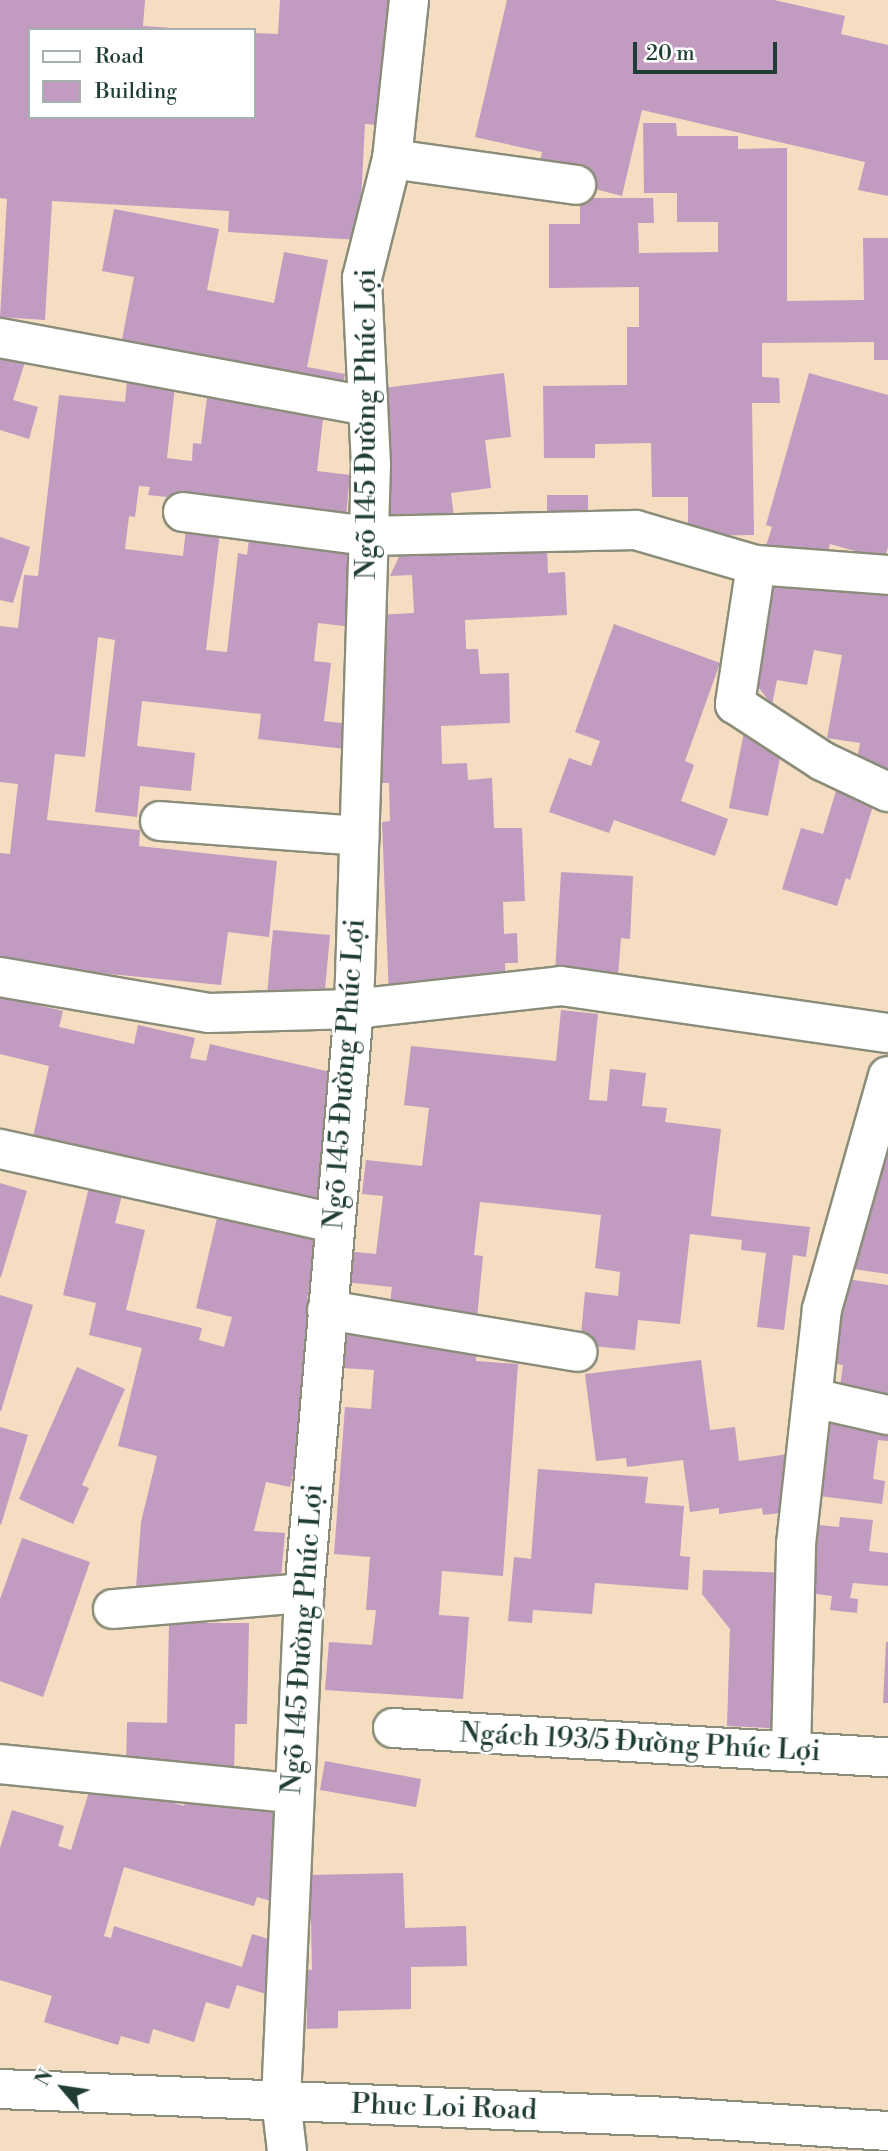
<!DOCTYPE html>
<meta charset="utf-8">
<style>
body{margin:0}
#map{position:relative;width:888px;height:2151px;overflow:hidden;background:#f4ddc0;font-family:"Libre Bodoni",serif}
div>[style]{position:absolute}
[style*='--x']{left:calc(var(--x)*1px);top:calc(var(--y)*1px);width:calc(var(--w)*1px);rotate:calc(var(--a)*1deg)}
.building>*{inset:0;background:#c19bc0}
.roads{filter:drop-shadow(2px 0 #8a8d7a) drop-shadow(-2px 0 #8a8d7a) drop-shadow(0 2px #8a8d7a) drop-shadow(0 -2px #8a8d7a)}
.minor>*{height:38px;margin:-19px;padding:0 19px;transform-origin:19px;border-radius:19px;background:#fff}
span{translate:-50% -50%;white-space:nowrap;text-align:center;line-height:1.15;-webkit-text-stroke:6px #fff;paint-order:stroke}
.street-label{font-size:28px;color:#1f3d34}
.legend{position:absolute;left:28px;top:28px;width:228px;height:91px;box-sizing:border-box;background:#fff;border:2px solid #a5b1ae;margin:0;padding:9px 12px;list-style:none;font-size:21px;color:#1f3d34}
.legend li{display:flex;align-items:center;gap:14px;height:35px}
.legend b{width:35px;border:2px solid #a5b1ae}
.north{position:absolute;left:28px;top:2053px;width:70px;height:70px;-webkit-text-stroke:5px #fff;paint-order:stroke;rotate:299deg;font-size:19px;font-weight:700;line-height:28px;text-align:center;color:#1f3d34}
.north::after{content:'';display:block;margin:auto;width:24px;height:32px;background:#1f3d34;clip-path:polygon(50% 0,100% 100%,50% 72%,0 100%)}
.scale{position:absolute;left:633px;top:42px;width:144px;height:32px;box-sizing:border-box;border:4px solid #1f3d34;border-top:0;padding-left:9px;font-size:21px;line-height:24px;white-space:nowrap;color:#1f3d34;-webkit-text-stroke:5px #fff;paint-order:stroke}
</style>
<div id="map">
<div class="building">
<i style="clip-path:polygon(0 0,145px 0,143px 26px,172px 28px,30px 30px,30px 117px,254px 117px,254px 33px,278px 34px,280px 0,398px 0,390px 126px,365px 124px,359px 240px,228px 232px,229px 211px,52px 201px,45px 320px,0 317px,7px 199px,0 198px)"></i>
<i style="clip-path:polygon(507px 0,774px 0,845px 16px,841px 34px,888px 45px,888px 196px,858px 190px,865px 162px,642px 110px,622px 196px,538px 174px,542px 152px,475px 137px)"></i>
<i style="clip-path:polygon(643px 123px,676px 123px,677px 136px,738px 136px,738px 149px,787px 148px,787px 301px,864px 300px,863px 238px,888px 238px,888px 360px,874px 360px,874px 342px,762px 343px,762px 377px,779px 378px,780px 403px,752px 403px,754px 535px,688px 536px,688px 497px,652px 497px,651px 443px,595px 444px,595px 458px,544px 458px,543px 386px,627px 385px,627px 327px,639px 327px,639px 287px,549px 288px,549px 224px,580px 224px,580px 198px,653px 198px,654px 223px,638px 223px,639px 253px,718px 252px,718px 222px,677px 222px,677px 193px,644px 193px)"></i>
<i style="clip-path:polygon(114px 209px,219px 229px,207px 290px,274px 303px,284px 252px,328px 260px,307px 367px,345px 374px,341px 393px,120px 350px,134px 277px,102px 271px)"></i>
<i style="clip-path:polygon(0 354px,25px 362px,13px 400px,38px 407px,29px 439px,0 430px)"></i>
<i style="clip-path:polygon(504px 373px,511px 437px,485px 440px,491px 488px,451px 493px,455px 526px,382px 525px,375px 389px)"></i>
<i style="clip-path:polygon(809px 373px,888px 395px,888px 547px,884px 559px,830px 544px,824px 565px,765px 549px,772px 527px,766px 525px)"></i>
<i style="clip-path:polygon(127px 381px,175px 386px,167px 458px,192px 461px,193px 443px,201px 444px,207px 398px,324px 411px,317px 471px,350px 475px,346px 516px,148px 495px,150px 487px,139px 486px,135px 517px,129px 516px,125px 549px,183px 556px,187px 519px,221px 523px,206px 650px,227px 652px,238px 553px,247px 555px,251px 524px,363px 543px,353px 627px,318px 623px,314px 661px,331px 663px,324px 721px,357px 725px,354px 750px,258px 739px,261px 714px,142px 701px,137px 746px,195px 753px,191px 791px,140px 786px,137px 817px,95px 812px,115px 640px,98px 637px,85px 757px,55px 754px,47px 820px,140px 830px,139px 846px,277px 861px,269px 937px,228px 932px,221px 985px,30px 966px,0 973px,0 853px,10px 854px,18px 784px,0 782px,0 626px,18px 628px,24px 575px,38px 576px,59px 395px,125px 402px)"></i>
<i style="clip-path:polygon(547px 495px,588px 495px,588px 528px,547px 528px)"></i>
<i style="clip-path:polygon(0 537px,30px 547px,13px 603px,0 600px)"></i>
<i style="clip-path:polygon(547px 547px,548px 573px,565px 572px,567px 615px,465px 620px,466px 649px,478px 649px,480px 674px,509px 673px,510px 723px,441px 726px,442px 764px,467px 763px,468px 780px,492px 778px,494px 828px,522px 828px,525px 901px,503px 902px,504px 934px,517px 933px,518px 963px,505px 963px,506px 988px,389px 997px,382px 822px,390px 821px,389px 783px,377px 783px,376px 615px,414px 613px,412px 575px,390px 576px,403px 548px)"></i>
<i style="clip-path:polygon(767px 573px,888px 595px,888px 772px,856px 767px,860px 743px,827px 738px,842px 655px,814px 650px,807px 685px,777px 680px,772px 705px,749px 675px)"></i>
<i style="clip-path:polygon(614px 624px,720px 663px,685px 761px,694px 765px,681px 801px,728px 819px,715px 856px,614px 820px,609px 833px,549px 812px,569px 758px,591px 766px,600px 741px,575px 732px)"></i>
<i style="clip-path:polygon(744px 732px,784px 739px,768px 816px,729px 808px)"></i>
<i style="clip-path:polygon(839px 781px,877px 793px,850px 880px,846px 878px,837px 906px,782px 889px,801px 828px,823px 834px)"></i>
<i style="clip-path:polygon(561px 872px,633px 876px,630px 939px,621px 938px,618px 976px,555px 973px)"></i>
<i style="clip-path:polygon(273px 930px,330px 935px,324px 1000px,267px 995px)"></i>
<i style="clip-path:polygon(0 996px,63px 1011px,59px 1027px,134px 1044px,138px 1025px,195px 1038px,190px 1058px,206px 1061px,210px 1044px,335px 1073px,327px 1211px,30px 1150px,49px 1066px,0 1054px)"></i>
<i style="clip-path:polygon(561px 1010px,598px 1014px,589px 1100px,607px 1101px,610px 1069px,646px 1073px,642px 1106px,667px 1108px,665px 1122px,721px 1129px,711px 1216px,810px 1227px,806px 1257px,793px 1255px,784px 1330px,757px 1327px,766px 1253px,741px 1250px,742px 1240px,690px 1234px,680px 1324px,638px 1320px,635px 1350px,580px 1345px,585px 1292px,618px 1296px,620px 1272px,595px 1268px,601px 1215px,540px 1208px,480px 1202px,474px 1255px,483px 1256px,476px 1328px,388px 1318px,392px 1287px,344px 1282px,346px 1251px,376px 1254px,383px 1196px,362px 1194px,366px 1160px,422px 1166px,429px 1108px,404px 1105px,411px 1046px,556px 1061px)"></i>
<i style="clip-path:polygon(888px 1144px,888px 1274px,853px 1269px)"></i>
<i style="clip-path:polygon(0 1183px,27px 1191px,1px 1277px,0 1277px)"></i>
<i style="clip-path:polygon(90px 1183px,123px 1191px,115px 1223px,145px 1230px,126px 1310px,202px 1328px,199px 1340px,224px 1347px,232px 1317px,196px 1308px,218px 1214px,321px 1239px,307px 1298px,321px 1302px,310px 1404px,290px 1487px,266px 1482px,254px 1531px,285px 1533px,280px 1589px,135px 1601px,141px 1522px,157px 1456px,118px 1446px,142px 1348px,89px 1335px,96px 1303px,63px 1295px)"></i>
<i style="clip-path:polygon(833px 1277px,888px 1285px,888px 1408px,838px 1401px,843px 1365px,821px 1362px)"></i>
<i style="clip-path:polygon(0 1295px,33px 1305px,1px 1411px,0 1411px)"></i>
<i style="clip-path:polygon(330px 1329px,477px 1339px,476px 1361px,518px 1364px,503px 1576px,442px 1571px,439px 1615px,469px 1617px,463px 1699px,325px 1690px,329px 1642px,372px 1645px,376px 1610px,366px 1610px,370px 1557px,334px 1554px,345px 1407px,371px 1409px,374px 1370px,327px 1367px)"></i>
<i style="clip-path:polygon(701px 1360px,710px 1430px,735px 1427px,739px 1461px,789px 1454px,795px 1511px,763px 1515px,762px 1508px,719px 1514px,719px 1508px,690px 1512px,683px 1460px,627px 1467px,626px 1458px,596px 1461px,585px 1374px)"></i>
<i style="clip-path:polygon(77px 1367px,125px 1389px,82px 1485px,89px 1488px,73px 1524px,19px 1499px)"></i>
<i style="clip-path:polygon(831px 1410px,888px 1417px,888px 1441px,878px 1440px,873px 1479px,885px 1481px,882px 1504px,812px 1495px,820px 1433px,828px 1434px)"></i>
<i style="clip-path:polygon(0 1427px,28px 1435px,1px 1525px,0 1524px)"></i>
<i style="clip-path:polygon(538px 1469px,648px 1477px,645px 1503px,684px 1506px,680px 1556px,690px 1557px,688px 1590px,595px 1583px,592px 1614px,533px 1610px,532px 1623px,508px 1621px,514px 1557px,531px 1559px)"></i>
<i style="clip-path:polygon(840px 1517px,873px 1520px,869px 1551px,888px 1553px,888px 1586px,853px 1583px,850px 1598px,858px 1599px,857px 1613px,830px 1610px,832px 1596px,801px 1592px,809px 1524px,839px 1527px)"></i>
<i style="clip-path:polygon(22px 1538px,90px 1562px,43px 1697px,0 1681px,0 1599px)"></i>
<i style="clip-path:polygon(703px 1570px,792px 1573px,787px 1729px,727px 1726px,730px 1629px,702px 1594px)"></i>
<i style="clip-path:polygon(169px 1623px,249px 1623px,247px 1724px,235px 1724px,234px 1776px,126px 1775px,127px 1722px,167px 1723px)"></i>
<i style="clip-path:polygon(886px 1642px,888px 1642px,888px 1703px,883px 1703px)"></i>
<i style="clip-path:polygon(325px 1761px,421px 1779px,416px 1807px,320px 1790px)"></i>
<i style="clip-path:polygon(93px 1779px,184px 1806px,189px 1787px,288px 1817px,274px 1902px,257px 1897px,254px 1906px,124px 1867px,104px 1936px,111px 1938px,114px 1926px,242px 1967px,252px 1934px,285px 1944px,269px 1995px,237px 1985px,229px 2009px,206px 2002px,194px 2042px,153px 2029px,149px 2044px,121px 2036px,118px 2045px,44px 2022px,52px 1996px,0 1980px,0 1848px,12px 1810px,64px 1826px,58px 1846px,71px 1850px)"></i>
<i style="clip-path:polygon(403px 1873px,405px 1928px,466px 1926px,467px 1966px,411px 1967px,411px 2009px,338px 2011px,338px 2028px,307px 2029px,306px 1969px,312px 1970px,310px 1875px)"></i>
</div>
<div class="roads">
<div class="minor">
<i style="--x:392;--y:159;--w:186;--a:8"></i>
<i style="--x:0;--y:338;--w:374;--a:10.5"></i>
<i style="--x:183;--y:512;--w:187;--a:7.4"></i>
<i style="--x:368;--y:536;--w:268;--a:-1.3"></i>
<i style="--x:636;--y:530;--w:125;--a:16.3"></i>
<i style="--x:756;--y:565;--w:141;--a:98.6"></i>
<i style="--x:735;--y:704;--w:104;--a:33.2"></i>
<i style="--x:822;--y:761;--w:73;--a:25.2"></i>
<i style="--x:756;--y:565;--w:132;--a:4.3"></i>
<i style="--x:160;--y:821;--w:200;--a:4.3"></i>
<i style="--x:0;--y:977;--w:212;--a:9.8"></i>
<i style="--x:209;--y:1013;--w:145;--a:-1.6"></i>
<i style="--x:354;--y:1009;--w:208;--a:-6.3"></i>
<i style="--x:561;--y:986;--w:330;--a:8.2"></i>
<i style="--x:0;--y:1149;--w:342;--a:12.5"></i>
<i style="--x:327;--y:1310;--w:254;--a:9.5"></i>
<i style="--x:813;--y:1398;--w:77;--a:12.8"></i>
<i style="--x:113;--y:1609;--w:192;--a:-4.8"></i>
<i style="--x:393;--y:1728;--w:496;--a:3.4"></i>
<i style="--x:791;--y:1752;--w:208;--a:-88.6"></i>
<i style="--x:796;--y:1544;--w:236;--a:-83.7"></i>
<i style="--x:822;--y:1309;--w:242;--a:-74.2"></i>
<i style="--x:0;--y:1764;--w:293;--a:5.7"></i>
<i style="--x:0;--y:2089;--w:672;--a:2.39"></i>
<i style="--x:671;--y:2117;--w:217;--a:3.7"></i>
<i style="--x:287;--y:2151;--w:51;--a:-96.7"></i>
<i style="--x:281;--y:2100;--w:508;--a:-87.4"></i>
<i style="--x:304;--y:1593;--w:586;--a:-85.11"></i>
<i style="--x:354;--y:1009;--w:544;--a:-88.21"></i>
<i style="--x:371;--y:465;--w:187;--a:-92.8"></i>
<i style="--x:362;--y:278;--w:123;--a:-75.9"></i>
<i style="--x:392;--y:159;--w:160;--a:-83.9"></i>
</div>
</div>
<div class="street-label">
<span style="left:367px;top:424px;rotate:-90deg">Ngõ 145 Đường Phúc Lợi</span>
<span style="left:345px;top:1074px;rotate:-86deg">Ngõ 145 Đường Phúc Lợi</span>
<span style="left:303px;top:1639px;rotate:-86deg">Ngõ 145 Đường Phúc Lợi</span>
<span style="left:640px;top:1743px;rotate:3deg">Ngách 193/5 Đường Phúc Lợi</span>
<span style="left:444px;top:2108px;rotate:2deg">Phuc Loi Road</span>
</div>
<ul class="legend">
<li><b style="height:9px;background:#fff"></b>Road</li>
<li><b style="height:19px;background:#c19bc0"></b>Building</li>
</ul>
<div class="north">N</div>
<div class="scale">20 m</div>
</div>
